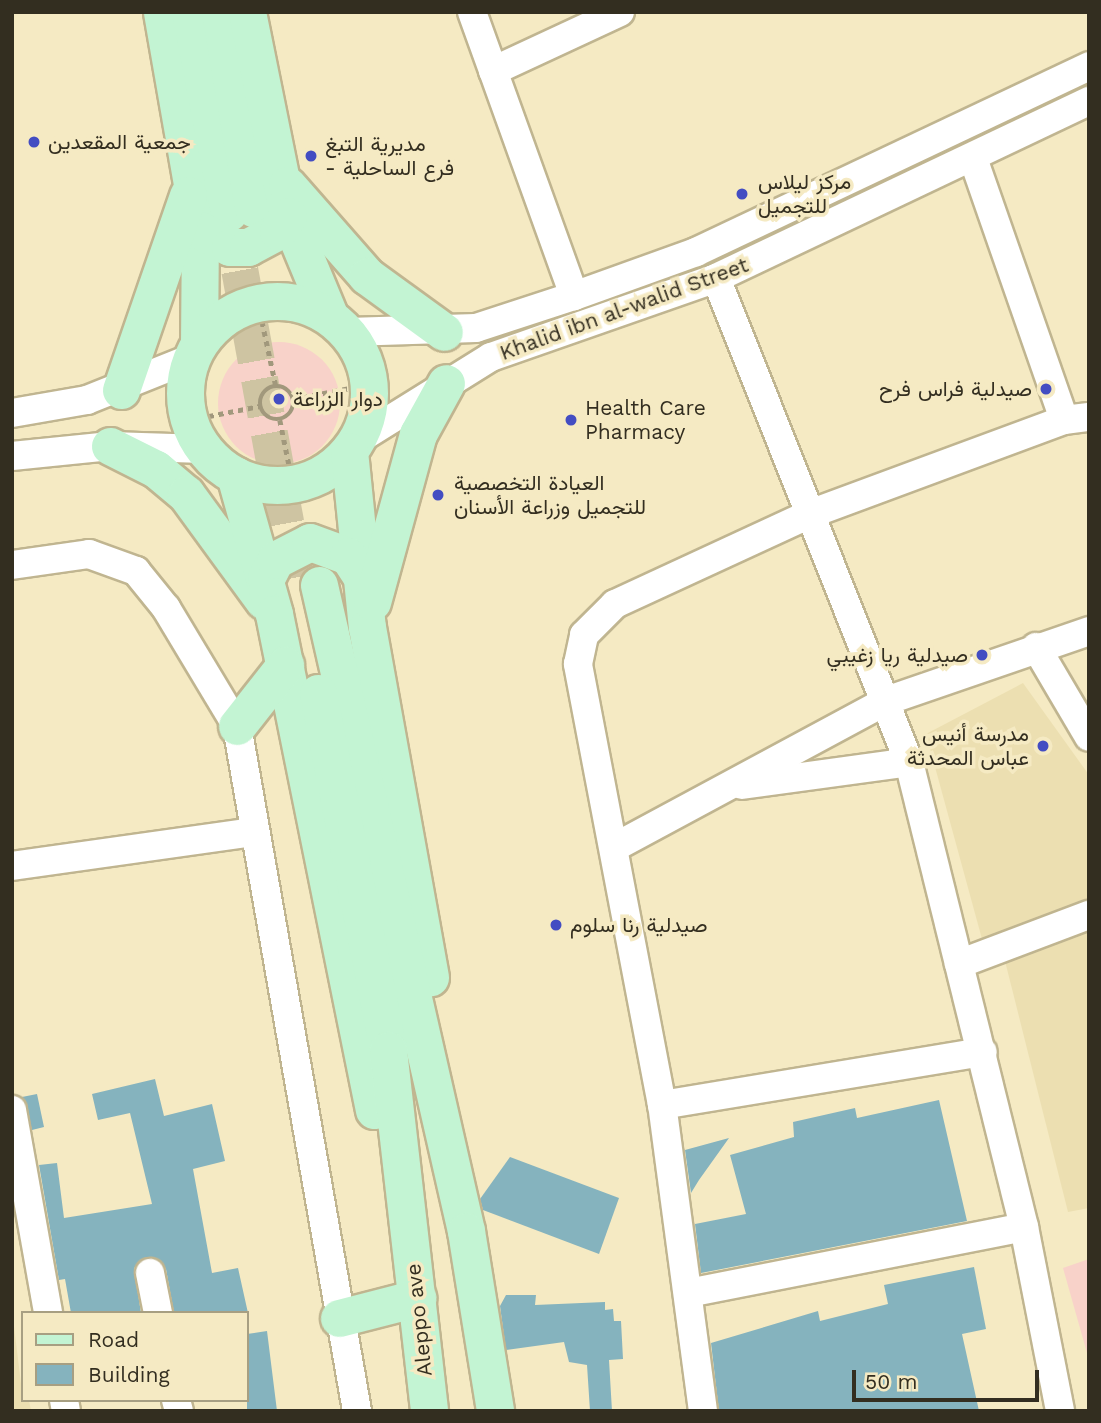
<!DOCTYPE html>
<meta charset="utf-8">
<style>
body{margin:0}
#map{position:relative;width:1101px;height:1423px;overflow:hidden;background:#f5eac3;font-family:"Work Sans",Vazirmatn,sans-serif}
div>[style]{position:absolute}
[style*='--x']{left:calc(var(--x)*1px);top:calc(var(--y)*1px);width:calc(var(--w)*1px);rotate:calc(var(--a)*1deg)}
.built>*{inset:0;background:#ecdfb1}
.green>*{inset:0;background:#f8d2c9}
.round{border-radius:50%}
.building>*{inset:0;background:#85b3be}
.major-tunnel>*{height:37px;margin-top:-18.5px;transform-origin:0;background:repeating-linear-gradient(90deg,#cec4a2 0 37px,transparent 0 55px)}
.path>*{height:4.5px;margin-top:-2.25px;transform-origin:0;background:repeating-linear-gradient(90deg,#a1987c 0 5px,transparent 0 10px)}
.path>.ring{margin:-2.25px;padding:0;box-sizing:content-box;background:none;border:4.5px solid #a1987c;border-radius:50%}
.roads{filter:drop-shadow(2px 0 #c0b590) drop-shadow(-2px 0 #c0b590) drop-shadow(0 2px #c0b590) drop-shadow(0 -2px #c0b590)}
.minor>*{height:28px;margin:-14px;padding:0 14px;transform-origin:14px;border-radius:14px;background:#fff}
.major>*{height:37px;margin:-18.5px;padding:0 18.5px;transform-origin:18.5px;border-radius:18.5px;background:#c3f4d3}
.major>.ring{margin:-18.5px;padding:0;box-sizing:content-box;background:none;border:37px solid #c3f4d3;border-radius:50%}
.dots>*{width:19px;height:19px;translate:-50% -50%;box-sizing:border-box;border:4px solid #f5eac3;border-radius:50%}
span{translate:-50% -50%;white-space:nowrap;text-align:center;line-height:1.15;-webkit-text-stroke:7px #f5eac3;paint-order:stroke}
.poi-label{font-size:21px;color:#332e20}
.left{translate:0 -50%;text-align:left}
.right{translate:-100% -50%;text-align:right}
.street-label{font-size:21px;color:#332e20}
.frame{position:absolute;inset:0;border:14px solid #332e20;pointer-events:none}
.legend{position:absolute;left:21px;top:1311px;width:228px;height:91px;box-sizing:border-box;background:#f5eac3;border:2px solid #a79f82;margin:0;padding:9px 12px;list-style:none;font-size:21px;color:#332e20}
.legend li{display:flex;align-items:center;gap:14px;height:35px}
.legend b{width:35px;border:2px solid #a79f82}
.scale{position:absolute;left:852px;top:1370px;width:187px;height:32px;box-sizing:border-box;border:4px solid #332e20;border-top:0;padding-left:9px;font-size:21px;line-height:24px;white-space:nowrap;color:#332e20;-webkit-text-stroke:5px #f5eac3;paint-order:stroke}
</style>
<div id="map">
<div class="built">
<i style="clip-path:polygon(1023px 683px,1089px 775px,1089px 898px,982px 939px,926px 734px)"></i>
<i style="clip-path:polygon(1089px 931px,1089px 1208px,1068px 1212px,1005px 961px)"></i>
<i style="clip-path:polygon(12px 1310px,23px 1400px,29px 1400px,31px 1411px,12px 1411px)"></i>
</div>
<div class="green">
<i class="round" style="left:218px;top:342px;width:122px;height:122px"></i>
<i style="clip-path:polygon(1089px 1259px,1089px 1360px,1063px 1268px)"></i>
</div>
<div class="building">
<i style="clip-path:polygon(155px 1079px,164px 1116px,212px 1104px,225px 1161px,193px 1169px,212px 1273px,238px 1268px,248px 1313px,174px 1313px,166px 1269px,147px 1257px,134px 1268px,141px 1313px,71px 1313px,65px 1279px,59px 1280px,39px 1165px,57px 1163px,64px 1218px,152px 1204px,130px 1113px,98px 1120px,92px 1094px)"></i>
<i style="clip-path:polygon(37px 1094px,44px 1127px,32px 1130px,22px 1097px)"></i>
<i style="clip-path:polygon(939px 1100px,967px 1221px,701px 1273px,695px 1224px,746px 1214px,730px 1155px,794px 1137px,793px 1122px,855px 1108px,857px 1118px)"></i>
<i style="clip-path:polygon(729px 1138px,699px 1180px,691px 1193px,685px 1150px)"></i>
<i style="clip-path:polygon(510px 1157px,619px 1198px,599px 1254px,483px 1210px,480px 1199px)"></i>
<i style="clip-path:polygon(974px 1267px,986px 1329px,962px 1334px,979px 1411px,719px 1411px,711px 1343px,818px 1311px,820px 1321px,888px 1304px,884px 1285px)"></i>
<i style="clip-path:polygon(506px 1295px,536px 1295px,535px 1305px,605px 1302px,605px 1310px,613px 1309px,614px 1321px,621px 1321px,623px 1359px,609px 1360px,612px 1411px,590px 1411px,587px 1365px,569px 1362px,564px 1342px,506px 1350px,500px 1306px)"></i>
<i style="clip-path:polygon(267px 1331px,277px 1411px,247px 1411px,247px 1334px)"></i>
</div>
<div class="major-tunnel">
<i style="--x:230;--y:216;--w:382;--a:79.7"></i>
</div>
<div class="path">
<i style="--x:258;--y:302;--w:86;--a:77.9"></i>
<i class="ring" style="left:260px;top:386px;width:29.5px;height:29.5px"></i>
<i style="--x:293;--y:399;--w:78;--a:-11"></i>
<i style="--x:189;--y:420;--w:72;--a:-11.2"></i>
<i style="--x:280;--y:420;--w:65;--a:78.5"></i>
</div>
<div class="roads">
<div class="minor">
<i style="--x:472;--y:12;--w:302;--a:70.2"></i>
<i style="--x:493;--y:71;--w:140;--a:-24.9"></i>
<i style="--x:973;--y:158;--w:277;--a:70.8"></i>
<i style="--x:716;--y:278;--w:521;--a:68.26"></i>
<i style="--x:909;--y:762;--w:479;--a:76.1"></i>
<i style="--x:1024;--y:1227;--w:187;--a:78.9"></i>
<i style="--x:348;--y:332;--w:128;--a:-1.8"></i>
<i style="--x:476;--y:328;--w:103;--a:-18.1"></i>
<i style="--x:574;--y:296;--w:130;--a:-19.8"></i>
<i style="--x:696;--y:252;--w:435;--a:-25.3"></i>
<i style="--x:12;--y:413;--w:76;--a:-9.8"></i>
<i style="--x:87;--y:400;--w:113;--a:-21.8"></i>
<i style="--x:356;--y:441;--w:159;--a:-31.9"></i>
<i style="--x:491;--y:357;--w:238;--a:-19.3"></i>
<i style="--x:716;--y:278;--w:413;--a:-25.4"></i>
<i style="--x:12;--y:456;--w:99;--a:-5.8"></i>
<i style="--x:110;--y:446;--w:94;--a:1.8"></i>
<i style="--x:12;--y:565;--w:78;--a:-8.1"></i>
<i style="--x:89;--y:554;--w:50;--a:19.9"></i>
<i style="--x:136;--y:571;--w:48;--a:51"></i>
<i style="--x:166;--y:608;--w:138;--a:59"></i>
<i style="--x:237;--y:726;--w:695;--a:80.06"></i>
<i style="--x:1036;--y:647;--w:104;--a:59.5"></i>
<i style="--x:742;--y:785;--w:169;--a:-7.8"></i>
<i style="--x:615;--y:847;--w:308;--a:-28.3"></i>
<i style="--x:886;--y:701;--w:215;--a:-19"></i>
<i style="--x:12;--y:866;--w:245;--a:-8"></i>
<i style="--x:959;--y:964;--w:139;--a:-20.7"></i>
<i style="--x:662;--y:1105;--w:325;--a:-9.4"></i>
<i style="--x:12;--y:1110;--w:206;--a:79.9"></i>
<i style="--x:150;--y:1273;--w:41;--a:78.7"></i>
<i style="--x:688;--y:1293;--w:342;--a:-11.1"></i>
<i style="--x:64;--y:1400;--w:11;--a:80"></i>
<i style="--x:176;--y:1400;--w:11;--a:75"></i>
<i style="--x:703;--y:1411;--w:309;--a:-97.6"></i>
<i style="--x:662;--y:1105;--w:449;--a:-100.8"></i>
<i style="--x:578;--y:664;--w:30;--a:-78"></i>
<i style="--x:584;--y:635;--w:44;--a:-45"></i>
<i style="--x:615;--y:604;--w:215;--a:-24.8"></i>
<i style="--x:810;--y:514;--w:271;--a:-20.3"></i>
<i style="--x:1064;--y:420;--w:25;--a:-7"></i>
</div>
<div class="major">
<i style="--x:162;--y:12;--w:221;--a:80.1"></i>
<i style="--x:200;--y:230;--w:113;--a:90.5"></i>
<i style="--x:190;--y:12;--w:204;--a:79"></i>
<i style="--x:220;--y:12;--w:199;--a:80.4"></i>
<i style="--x:247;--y:12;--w:208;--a:78.6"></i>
<i style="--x:288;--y:216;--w:107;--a:67.5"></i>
<i style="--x:287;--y:185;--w:121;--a:48.7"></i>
<i style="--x:367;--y:276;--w:95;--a:36"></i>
<i style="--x:200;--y:230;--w:34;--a:30"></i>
<i style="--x:230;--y:247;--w:18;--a:0"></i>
<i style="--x:248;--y:247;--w:34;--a:-28"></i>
<i style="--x:278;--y:231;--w:18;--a:-56"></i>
<i class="ring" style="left:185px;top:301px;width:147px;height:147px"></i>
<i style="--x:121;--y:390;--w:206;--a:-71"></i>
<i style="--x:110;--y:446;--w:51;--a:26.6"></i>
<i style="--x:156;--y:469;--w:39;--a:40"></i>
<i style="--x:186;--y:494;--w:132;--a:53.9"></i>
<i style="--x:349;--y:451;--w:177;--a:84.2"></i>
<i style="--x:367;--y:627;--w:356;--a:79.8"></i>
<i style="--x:235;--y:475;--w:144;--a:74.3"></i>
<i style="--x:274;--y:614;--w:506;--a:78.6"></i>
<i style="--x:266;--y:578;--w:20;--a:-63"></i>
<i style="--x:275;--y:560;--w:39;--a:-27"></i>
<i style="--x:310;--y:542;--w:40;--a:20.2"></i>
<i style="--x:348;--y:556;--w:20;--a:57"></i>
<i style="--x:319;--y:585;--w:663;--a:77.18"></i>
<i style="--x:466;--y:1231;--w:182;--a:80.8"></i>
<i style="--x:372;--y:602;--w:174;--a:-74.7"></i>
<i style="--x:418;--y:434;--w:58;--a:-61.2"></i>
<i style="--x:318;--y:693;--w:364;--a:78.9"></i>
<i style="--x:388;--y:1050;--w:363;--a:83.5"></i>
<i style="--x:237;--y:726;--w:78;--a:-51.8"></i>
<i style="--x:339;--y:1318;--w:81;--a:-14.4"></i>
</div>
</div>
<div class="dots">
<i style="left:34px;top:142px;background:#434dc2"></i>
<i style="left:311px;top:156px;background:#434dc2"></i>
<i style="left:742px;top:194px;background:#434dc2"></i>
<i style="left:1046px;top:389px;background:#434dc2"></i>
<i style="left:279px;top:399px;background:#434dc2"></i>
<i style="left:571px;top:420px;background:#434dc2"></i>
<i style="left:438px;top:495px;background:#434dc2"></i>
<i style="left:982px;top:655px;background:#434dc2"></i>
<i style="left:1043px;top:746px;background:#434dc2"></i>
<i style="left:556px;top:925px;background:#434dc2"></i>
</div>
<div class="poi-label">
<span class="left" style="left:48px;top:142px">جمعية المقعدين</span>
<span class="left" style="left:325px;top:156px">مديرية التبغ<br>- فرع الساحلية</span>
<span class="left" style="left:758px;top:194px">مركز ليلاس<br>للتجميل</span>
<span class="right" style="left:1032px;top:389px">صيدلية فراس فرح</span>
<span class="left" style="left:293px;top:399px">دوار الزراعة</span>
<span class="left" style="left:585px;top:420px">Health Care<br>Pharmacy</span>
<span class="left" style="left:454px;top:495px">العيادة التخصصية<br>للتجميل وزراعة الأسنان</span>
<span class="right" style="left:968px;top:655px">صيدلية ريا زغيبي</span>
<span class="right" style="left:1029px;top:746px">مدرسة أنيس<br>عباس المحدثة</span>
<span class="left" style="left:570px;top:925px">صيدلية رنا سلوم</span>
</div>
<div class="street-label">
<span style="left:624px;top:309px;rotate:-20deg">Khalid ibn al-walid Street</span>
<span style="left:419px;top:1320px;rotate:-96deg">Aleppo ave</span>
</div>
<div class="frame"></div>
<ul class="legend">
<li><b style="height:9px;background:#c3f4d3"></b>Road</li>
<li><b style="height:19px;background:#85b3be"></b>Building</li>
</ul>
<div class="scale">50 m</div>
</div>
